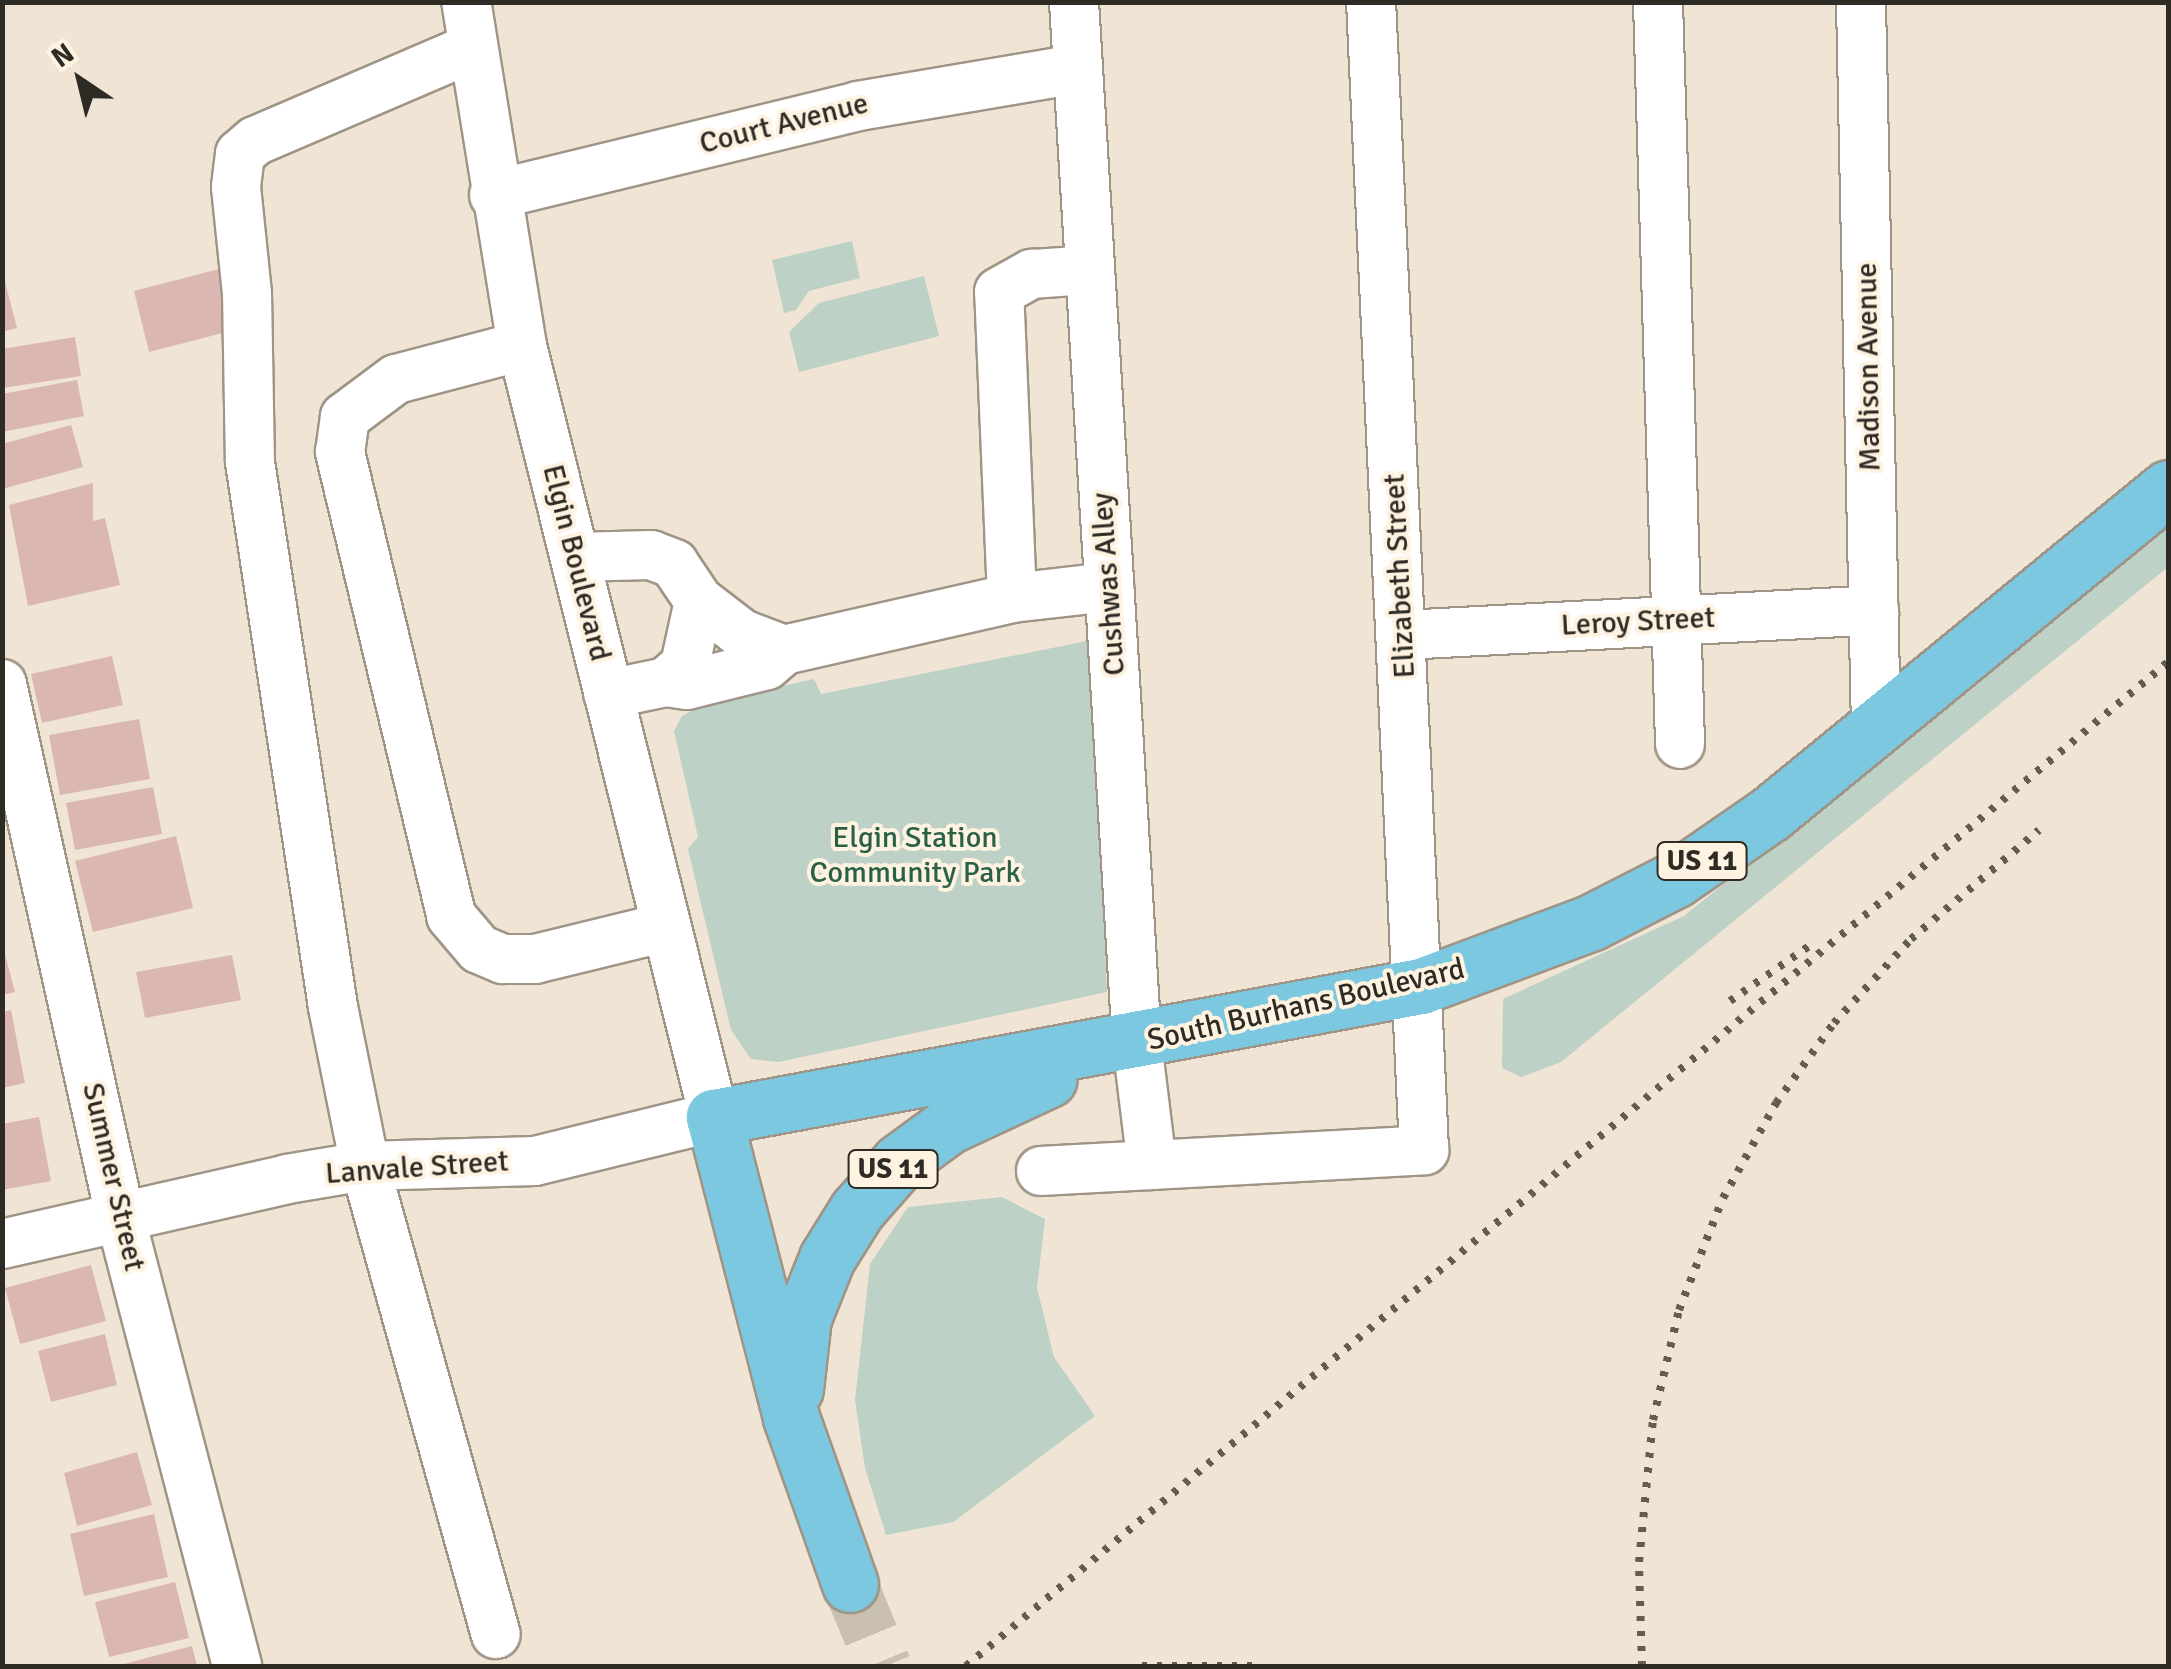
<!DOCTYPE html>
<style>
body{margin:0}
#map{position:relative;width:2171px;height:1669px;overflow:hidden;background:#f0e5d4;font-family:Signika,sans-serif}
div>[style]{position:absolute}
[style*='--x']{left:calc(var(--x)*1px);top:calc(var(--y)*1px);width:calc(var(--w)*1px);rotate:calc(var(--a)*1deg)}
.green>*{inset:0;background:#bdd1c6}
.building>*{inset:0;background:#dbb7b2}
.major-tunnel>*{height:55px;margin-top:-27.5px;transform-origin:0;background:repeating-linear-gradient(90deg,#c9c0b1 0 55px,transparent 0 83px)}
.roads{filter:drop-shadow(2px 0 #9f9485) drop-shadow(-2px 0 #9f9485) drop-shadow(0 2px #9f9485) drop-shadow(0 -2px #9f9485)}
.minor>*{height:48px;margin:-24px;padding:0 24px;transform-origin:24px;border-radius:24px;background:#fff}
.major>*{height:55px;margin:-27.5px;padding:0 27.5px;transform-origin:27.5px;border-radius:27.5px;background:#7cc8e0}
.rail>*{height:8px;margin-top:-4px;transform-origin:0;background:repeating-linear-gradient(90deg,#625c53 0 5px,transparent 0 15px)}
span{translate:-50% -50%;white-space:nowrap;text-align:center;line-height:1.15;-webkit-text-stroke:8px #fef2e1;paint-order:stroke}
.shield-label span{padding:2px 8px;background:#fef2e1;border:2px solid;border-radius:8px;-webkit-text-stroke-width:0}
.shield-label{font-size:28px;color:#2e2a24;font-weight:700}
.street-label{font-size:30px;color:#2e2a24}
.park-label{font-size:30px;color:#296147}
.frame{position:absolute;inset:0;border:5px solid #2e2a24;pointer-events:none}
.north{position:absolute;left:30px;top:30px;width:100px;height:100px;-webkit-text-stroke:8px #fef2e1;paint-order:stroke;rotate:325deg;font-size:28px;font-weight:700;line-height:40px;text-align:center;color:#2e2a24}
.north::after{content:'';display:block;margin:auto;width:35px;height:45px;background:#2e2a24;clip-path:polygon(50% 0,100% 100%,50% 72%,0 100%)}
</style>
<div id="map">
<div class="green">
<i style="clip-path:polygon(852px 241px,860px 278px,809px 291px,796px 310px,784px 313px,772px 260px)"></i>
<i style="clip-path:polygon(924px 276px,939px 336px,799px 372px,789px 332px,819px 303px)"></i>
<i style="clip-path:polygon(2168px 524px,2168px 567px,1561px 1062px,1521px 1077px,1502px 1068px,1503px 999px,1684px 916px)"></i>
<i style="clip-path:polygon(1092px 640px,1107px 992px,779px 1062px,751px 1059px,731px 1030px,688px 849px,698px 837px,674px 731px,682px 716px,705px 703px,814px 679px,821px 694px)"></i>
<i style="clip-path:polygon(1002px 1197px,1045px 1219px,1037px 1288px,1054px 1357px,1095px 1416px,953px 1522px,886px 1535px,865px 1468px,855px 1400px,870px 1264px,908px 1207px)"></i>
</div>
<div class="building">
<i style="clip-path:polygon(223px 268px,238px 329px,149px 352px,134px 291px)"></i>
<i style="clip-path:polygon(2px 270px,17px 328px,2px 332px)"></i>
<i style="clip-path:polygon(75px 337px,81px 376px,2px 388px,2px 349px)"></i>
<i style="clip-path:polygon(77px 380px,84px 416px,2px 432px,2px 394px)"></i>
<i style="clip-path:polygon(71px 425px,83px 467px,2px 489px,2px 444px)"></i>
<i style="clip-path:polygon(93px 483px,93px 521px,105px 518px,120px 585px,28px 606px,9px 505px)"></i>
<i style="clip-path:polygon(112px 656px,123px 705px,42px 723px,31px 674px)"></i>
<i style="clip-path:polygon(139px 719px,150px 779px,60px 795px,49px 735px)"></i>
<i style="clip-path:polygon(153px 787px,162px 834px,75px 850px,66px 803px)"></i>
<i style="clip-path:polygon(176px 836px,193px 908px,93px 932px,75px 861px)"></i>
<i style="clip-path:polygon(2px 943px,15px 992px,2px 995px)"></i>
<i style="clip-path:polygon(232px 955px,241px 1000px,145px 1018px,136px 972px)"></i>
<i style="clip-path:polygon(11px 1010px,25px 1083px,2px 1088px,2px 1012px)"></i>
<i style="clip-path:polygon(39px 1117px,51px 1181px,2px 1190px,2px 1124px)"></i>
<i style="clip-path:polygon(91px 1265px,106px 1321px,20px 1344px,5px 1288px)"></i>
<i style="clip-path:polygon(105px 1334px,117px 1385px,51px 1402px,38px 1351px)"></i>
<i style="clip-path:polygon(137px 1452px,152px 1505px,77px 1526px,64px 1473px)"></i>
<i style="clip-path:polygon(154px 1514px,168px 1577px,84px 1596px,70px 1534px)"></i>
<i style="clip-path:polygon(175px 1582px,189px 1638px,109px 1657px,95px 1602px)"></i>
<i style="clip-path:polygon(192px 1646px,197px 1666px,120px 1666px,120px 1665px)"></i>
</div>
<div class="major-tunnel">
<i style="--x:850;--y:1584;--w:89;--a:67.5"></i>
</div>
<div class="roads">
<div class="minor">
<i style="--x:1074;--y:2;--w:1043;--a:86.54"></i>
<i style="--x:1137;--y:1043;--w:123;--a:83"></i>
<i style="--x:1658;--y:2;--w:742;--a:88.3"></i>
<i style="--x:1861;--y:2;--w:730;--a:88.82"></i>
<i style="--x:472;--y:48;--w:236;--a:156.8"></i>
<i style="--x:255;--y:141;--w:20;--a:139"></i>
<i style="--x:240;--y:154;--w:33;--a:97"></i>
<i style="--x:236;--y:187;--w:107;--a:84.1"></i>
<i style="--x:247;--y:293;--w:169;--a:89"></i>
<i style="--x:250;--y:462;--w:551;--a:81.34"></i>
<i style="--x:333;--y:1007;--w:162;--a:78.6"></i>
<i style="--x:365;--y:1166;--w:486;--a:74.4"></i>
<i style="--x:494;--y:195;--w:375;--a:-13.7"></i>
<i style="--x:858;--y:106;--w:222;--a:-9.6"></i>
<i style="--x:522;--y:346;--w:130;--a:165.3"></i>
<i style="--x:396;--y:379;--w:64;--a:143.3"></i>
<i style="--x:345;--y:417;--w:35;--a:98"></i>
<i style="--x:340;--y:452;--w:477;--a:76.5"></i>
<i style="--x:451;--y:916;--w:43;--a:49.7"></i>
<i style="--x:479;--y:949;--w:26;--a:23"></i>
<i style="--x:503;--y:959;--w:32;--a:0"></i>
<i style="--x:535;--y:959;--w:135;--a:-13.7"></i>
<i style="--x:575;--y:557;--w:76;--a:-1.5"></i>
<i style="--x:651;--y:555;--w:25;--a:21"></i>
<i style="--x:674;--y:564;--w:45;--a:56"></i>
<i style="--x:699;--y:601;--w:66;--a:102.3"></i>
<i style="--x:685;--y:665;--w:25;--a:138"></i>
<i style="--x:666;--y:682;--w:59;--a:168.3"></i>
<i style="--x:1012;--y:598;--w:306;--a:-92.4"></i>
<i style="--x:999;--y:292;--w:38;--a:-29"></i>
<i style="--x:1032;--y:274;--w:58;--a:-3.9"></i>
<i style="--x:1403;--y:635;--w:472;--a:-3"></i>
<i style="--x:784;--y:650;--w:234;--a:-12.8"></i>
<i style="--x:1012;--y:598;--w:98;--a:-6.5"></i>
<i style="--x:666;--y:682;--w:21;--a:8"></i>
<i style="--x:687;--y:685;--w:82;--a:-14"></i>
<i style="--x:767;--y:665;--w:23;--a:-41"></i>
<i style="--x:784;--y:650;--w:45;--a:-159.1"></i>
<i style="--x:742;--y:634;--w:54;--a:-142.5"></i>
<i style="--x:2;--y:684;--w:549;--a:77.48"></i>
<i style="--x:121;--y:1220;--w:461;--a:75.4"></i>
<i style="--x:1041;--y:1171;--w:384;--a:-3.1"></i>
<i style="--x:1424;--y:1150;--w:1149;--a:-92.64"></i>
<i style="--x:2;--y:1244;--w:292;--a:-12.8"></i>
<i style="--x:287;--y:1179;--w:79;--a:-9.5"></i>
<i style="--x:365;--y:1166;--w:170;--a:-1.7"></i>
<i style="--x:535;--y:1161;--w:184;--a:-13.8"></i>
<i style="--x:714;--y:1117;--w:795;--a:-103.98"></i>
<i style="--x:522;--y:346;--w:349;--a:-99.2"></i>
</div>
<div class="major">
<i style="--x:795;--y:1389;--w:71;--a:-83.6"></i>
<i style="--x:803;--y:1318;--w:65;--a:-68.2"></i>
<i style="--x:827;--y:1258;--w:57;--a:-58"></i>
<i style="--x:857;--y:1210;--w:64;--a:-48.8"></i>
<i style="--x:899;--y:1162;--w:61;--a:-36.3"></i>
<i style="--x:948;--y:1126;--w:111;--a:-25"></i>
<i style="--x:850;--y:1584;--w:177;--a:-109.5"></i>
<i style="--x:791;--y:1417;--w:310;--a:-104.4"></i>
<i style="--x:714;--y:1117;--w:719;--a:-10.5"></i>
<i style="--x:1421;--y:986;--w:183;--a:-20.5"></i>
<i style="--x:1592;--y:922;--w:94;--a:-27.1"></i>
<i style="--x:1676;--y:879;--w:114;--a:-34.7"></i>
<i style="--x:1770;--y:814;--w:514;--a:-39.32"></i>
</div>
</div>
<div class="rail">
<i style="--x:1730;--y:1001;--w:96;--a:-34.8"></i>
<i style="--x:966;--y:1666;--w:1566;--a:-39.87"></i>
<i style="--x:1142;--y:1666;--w:112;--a:0"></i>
<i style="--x:1642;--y:1666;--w:104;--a:-91.7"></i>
<i style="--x:1639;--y:1562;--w:143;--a:-84.4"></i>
<i style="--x:1653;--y:1420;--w:113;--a:-76.7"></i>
<i style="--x:1679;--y:1310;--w:120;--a:-68.6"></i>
<i style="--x:1723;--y:1198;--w:109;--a:-60.8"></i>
<i style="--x:1776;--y:1103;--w:99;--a:-54.1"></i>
<i style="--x:1834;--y:1023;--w:114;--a:-47.5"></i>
<i style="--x:1911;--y:939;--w:168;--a:-40.4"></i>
</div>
<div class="shield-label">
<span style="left:1702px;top:861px">US 11</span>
<span style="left:893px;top:1169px">US 11</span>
</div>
<div class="street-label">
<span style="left:784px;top:124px;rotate:-14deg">Court Avenue</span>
<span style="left:1869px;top:367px;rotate:-91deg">Madison Avenue</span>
<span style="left:576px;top:563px;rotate:76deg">Elgin Boulevard</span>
<span style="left:1400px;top:576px;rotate:-93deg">Elizabeth Street</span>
<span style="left:1109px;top:584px;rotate:-94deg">Cushwas Alley</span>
<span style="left:1638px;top:622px;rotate:-3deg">Leroy Street</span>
<span style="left:1306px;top:1005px;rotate:-13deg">South Burhans Boulevard</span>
<span style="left:417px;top:1168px;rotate:-4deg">Lanvale Street</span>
<span style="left:113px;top:1177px;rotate:77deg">Summer Street</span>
</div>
<div class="park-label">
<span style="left:915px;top:855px">Elgin Station<br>Community Park</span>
</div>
<div class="frame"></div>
<div class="north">N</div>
</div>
